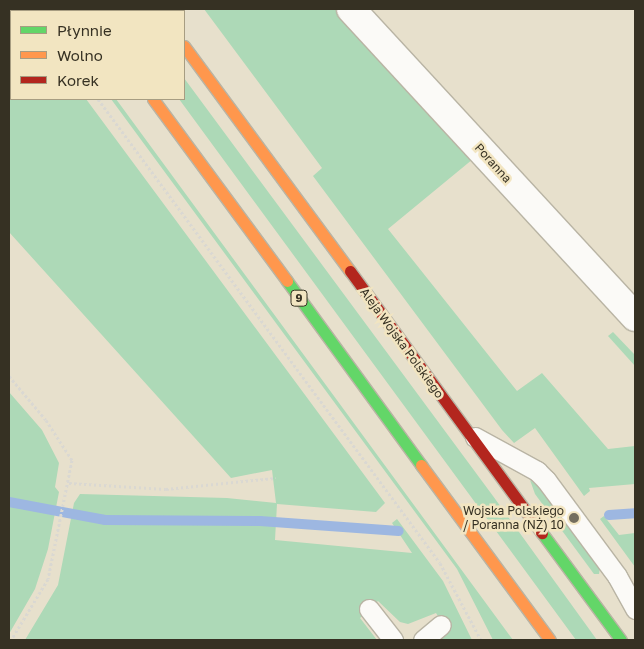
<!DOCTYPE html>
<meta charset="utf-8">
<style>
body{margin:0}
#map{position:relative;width:644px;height:649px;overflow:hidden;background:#e7e0cc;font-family:"Golos Text",sans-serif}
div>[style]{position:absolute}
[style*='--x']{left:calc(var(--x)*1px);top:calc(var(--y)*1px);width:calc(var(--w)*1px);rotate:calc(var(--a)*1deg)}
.green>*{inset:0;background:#add9b7}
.stream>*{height:10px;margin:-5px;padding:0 5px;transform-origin:5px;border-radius:5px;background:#9db7e1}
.path>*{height:3px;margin-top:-1.5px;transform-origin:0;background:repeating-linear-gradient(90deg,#dad8d2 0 2.5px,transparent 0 5px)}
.roads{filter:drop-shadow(1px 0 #b9b4a4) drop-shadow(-1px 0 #b9b4a4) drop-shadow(0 1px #b9b4a4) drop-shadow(0 -1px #b9b4a4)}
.lane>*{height:19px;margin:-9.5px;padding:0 9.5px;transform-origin:9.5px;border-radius:9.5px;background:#fbfaf7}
.street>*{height:28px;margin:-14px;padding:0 14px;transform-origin:14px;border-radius:14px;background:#fbfaf7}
.fast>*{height:11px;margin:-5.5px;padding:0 5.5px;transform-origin:5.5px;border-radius:5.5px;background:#63d668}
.slow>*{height:11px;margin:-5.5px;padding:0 5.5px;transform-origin:5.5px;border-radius:5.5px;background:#ff974d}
.jam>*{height:11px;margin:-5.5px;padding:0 5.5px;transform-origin:5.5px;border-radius:5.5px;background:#b3261e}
.dots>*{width:14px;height:14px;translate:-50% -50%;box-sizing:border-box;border:2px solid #f2e5c1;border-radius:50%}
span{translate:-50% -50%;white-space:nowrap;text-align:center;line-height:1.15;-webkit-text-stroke:5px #f2e5c1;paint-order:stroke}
.shield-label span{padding:1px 4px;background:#f2e5c1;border:1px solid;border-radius:4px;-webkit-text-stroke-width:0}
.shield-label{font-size:11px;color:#363123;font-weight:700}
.street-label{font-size:12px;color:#363123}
.poi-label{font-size:12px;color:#363123}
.right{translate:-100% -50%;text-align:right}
.frame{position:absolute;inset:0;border:10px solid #363123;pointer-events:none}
.legend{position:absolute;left:10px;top:10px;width:175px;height:90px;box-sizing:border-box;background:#f2e5c1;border:1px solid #a79d82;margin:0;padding:6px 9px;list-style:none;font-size:15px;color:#363123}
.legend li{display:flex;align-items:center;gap:10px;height:25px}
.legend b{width:25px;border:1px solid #a79d82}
</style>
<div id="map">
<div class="green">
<i style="clip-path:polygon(9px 9px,21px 11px,11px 11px,11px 99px,86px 99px,385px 503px,376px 512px,277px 504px,275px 540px,412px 553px,392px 523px,397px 519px,443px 581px,472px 640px,439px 640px,448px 632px,436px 613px,408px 624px,400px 622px,378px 601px,360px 618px,377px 640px,25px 640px,58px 585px,74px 503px,80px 494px,227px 498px,276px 503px,272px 470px,231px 478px,9px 232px)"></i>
<i style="clip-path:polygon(204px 9px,342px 9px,473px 159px,388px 229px,517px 391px,542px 373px,608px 449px,635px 446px,635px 484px,589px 488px,590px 491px,584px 496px,535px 428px,514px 443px,502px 430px,313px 176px,322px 168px)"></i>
<i style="clip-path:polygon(184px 78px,493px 496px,597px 640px,576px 640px,179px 99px,184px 99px)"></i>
<i style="clip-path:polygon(111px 99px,116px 99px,513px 640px,493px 640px,457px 569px)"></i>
<i style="clip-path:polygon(613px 332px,635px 355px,635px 366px,608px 336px)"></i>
<i style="clip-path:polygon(9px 392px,42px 430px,59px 463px,55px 487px,59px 492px,48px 549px,35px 589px,9px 634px)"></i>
<i style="clip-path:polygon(530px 480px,541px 489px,600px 568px,599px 574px,594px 574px,535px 494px)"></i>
<i style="clip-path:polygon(604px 516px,619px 535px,635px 533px,635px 567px,600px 519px)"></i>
</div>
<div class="stream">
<i style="--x:9;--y:502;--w:98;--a:10.6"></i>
<i style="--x:105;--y:520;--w:155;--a:0.4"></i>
<i style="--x:260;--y:521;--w:139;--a:4.1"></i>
<i style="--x:609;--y:515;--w:26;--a:-4"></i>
</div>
<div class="path">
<i style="--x:32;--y:9;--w:3;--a:45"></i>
<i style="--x:98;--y:99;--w:576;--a:53.61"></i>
<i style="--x:440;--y:563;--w:87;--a:62"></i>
<i style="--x:9;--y:376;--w:57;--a:49.9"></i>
<i style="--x:46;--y:420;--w:48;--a:57"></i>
<i style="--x:72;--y:460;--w:121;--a:101.4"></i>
<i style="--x:48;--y:579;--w:71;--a:121.2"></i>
<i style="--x:69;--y:483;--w:97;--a:3.5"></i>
<i style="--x:166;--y:489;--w:110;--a:-5.8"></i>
</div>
<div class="roads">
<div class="lane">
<i style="--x:475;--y:437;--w:71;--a:28.7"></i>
<i style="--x:537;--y:471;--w:13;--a:45"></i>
<i style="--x:546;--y:480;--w:119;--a:53.5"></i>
<i style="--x:617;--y:576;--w:38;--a:61"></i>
<i style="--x:369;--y:609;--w:39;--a:52"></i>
<i style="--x:423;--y:640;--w:23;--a:-40"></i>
</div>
<div class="street">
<i style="--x:351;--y:9;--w:419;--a:47.3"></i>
</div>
<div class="fast">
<i style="--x:287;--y:281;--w:228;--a:53.9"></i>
<i style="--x:542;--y:533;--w:133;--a:53.6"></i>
</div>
<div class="slow">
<i style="--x:86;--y:9;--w:3;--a:45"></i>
<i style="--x:184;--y:46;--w:280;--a:53.6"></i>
<i style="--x:153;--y:99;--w:226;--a:53.6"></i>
<i style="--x:421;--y:465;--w:217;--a:53.6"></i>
</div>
<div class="jam">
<i style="--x:156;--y:9;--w:3;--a:45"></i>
<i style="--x:350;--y:271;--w:325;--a:53.8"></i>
</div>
</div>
<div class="dots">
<i style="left:574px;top:518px;background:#746e5e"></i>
</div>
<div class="shield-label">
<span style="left:299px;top:298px">9</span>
</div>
<div class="street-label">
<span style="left:493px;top:163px;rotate:48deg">Poranna</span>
<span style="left:402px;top:343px;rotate:54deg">Aleja Wojska Polskiego</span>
</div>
<div class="poi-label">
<span class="right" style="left:564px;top:518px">Wojska Polskiego<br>/ Poranna (NŻ) 10</span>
</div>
<div class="frame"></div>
<ul class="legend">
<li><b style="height:6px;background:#63d668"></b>Płynnie</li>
<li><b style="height:6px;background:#ff974d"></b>Wolno</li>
<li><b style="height:6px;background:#b3261e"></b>Korek</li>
</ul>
</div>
